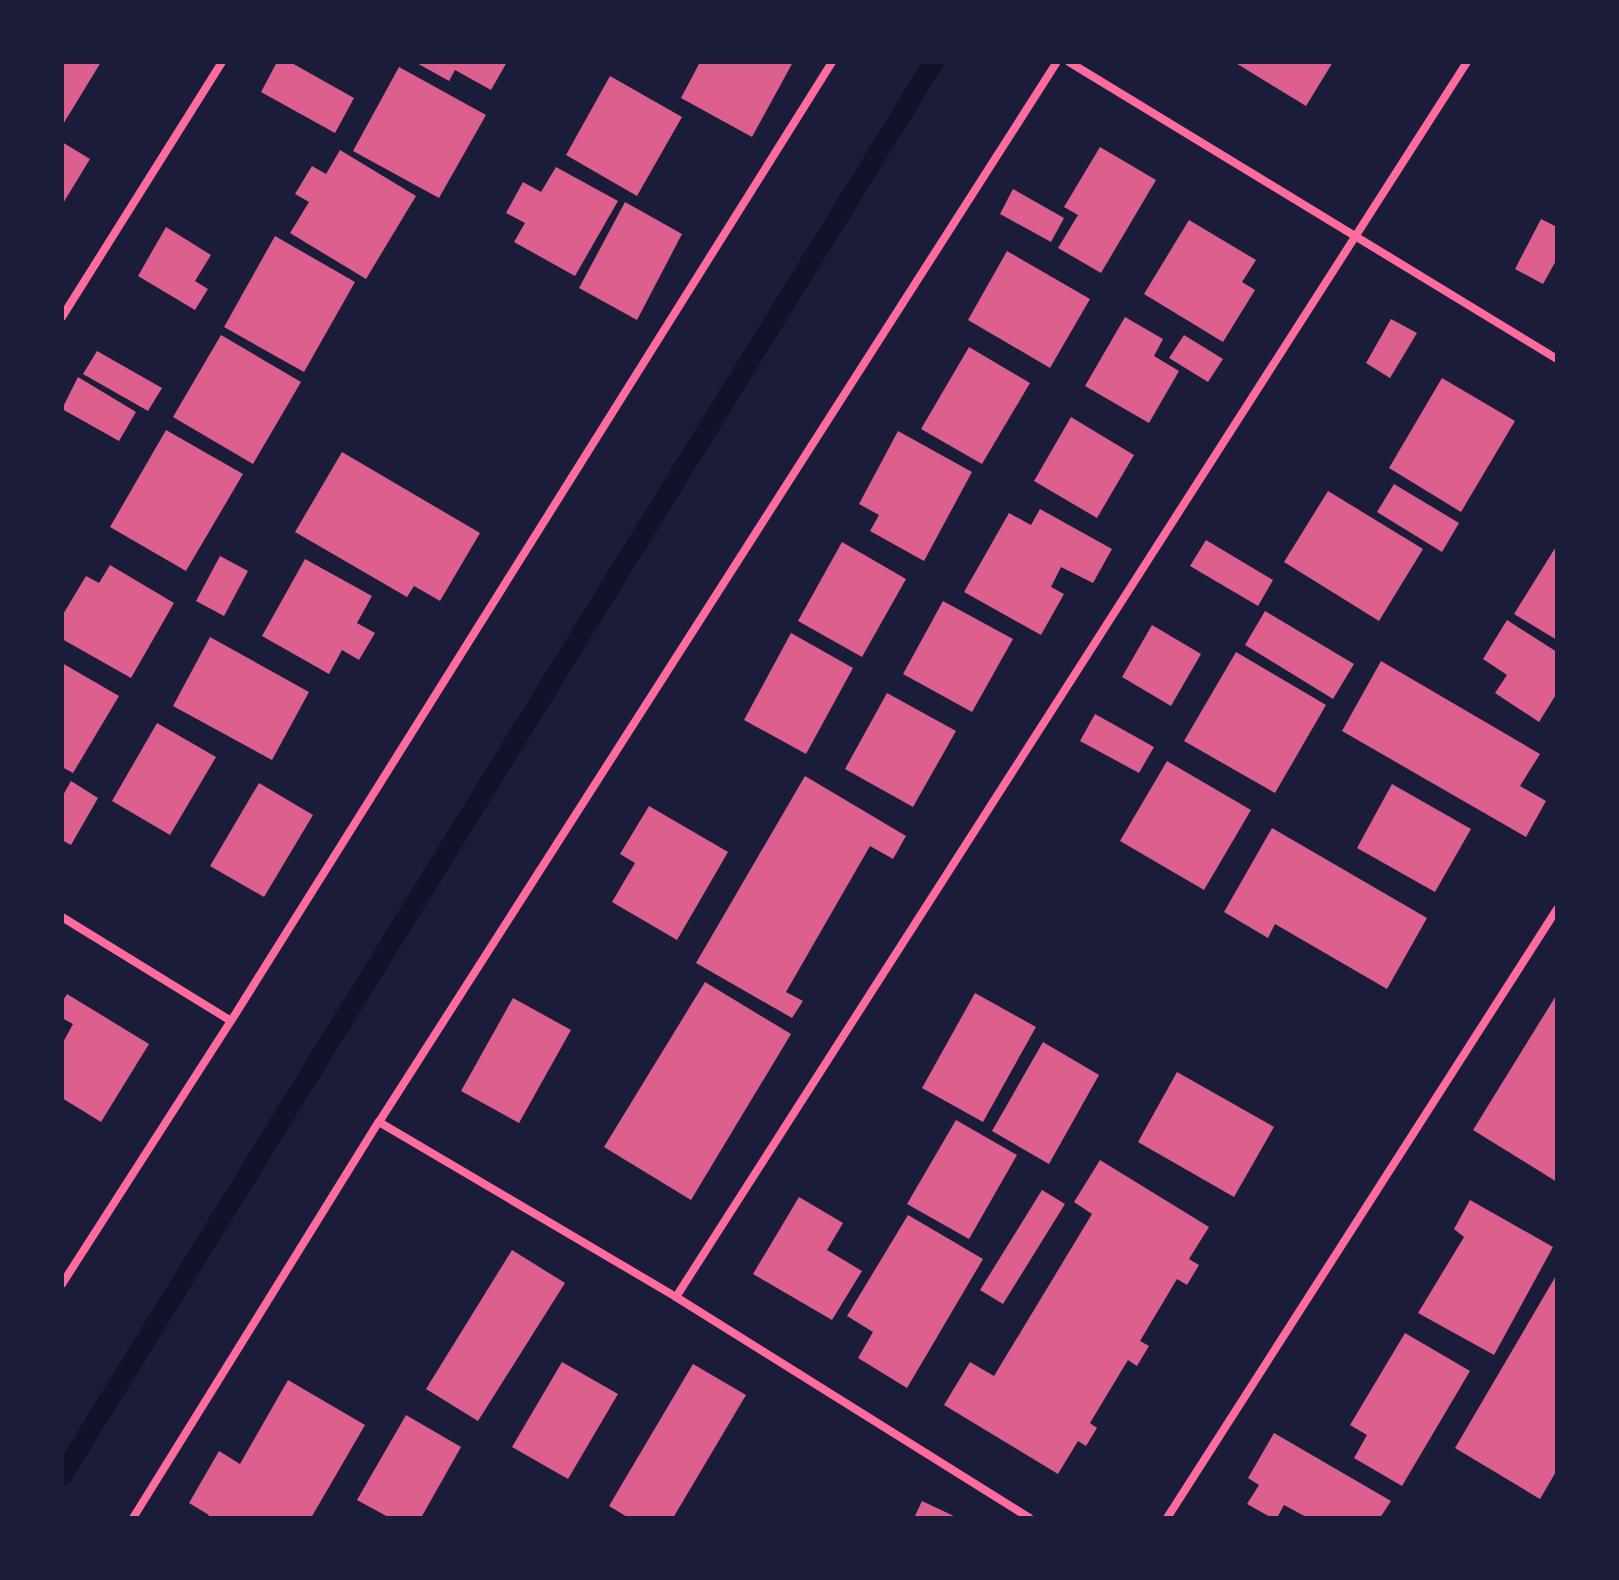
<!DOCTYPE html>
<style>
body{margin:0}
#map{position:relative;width:1619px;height:1580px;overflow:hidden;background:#1b1b3a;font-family:Ubuntu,sans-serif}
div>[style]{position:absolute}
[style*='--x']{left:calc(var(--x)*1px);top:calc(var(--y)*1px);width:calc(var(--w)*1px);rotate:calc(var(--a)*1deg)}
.stream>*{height:20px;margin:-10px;padding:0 10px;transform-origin:10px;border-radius:10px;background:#12122b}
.building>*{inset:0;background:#dd5f8e}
.minor>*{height:8px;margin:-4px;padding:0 4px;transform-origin:4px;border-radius:4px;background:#ff6b9d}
span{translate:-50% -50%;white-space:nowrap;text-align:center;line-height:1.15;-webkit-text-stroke:8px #1b1b3a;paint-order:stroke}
.frame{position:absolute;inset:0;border:64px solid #1b1b3a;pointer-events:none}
</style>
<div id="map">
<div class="stream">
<i style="--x:62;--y:1476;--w:1661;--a:-58.34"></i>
</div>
<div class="building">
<i style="clip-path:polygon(62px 62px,101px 62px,62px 126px)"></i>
<i style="clip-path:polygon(277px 62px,290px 62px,354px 98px,335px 133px,261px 92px)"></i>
<i style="clip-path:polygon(415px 62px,507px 62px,491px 90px,455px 70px,449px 81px)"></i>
<i style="clip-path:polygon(700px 62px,793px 62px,752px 137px,681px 98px)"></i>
<i style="clip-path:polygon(1234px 62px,1333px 62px,1306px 106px)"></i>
<i style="clip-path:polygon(399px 67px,486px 115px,439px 198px,353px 151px)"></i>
<i style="clip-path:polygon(610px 76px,682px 117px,637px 196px,566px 155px)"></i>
<i style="clip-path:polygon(62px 142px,90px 159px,62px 205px)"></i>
<i style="clip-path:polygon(1100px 147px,1156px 180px,1101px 273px,1058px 248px,1078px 215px,1064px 207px)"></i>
<i style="clip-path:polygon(340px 150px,416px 196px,366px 279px,290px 233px,309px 202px,295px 194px,312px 166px,326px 174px)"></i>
<i style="clip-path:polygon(556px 167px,618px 201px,575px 276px,514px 242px,525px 223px,506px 213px,523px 182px,541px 192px)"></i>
<i style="clip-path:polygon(1013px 189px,1064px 218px,1051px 242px,1000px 214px)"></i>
<i style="clip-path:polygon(625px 202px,682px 234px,637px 320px,579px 288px)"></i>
<i style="clip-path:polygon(1541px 219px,1557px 227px,1557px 259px,1543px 284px,1515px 269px)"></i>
<i style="clip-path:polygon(1189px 220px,1256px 260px,1242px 282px,1255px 290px,1223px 342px,1144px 294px)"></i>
<i style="clip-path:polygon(166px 227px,211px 255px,195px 281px,208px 289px,195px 310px,138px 276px)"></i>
<i style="clip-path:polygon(275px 236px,355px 282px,304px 372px,224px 327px)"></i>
<i style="clip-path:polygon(1007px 251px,1090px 299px,1050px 368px,968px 320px)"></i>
<i style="clip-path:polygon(1125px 317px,1163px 339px,1154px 356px,1179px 371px,1149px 423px,1085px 386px)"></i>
<i style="clip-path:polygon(1391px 319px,1417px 333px,1390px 378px,1366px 363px)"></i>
<i style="clip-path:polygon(221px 335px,301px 382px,253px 464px,173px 417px)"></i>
<i style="clip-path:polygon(1184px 335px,1223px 359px,1208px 382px,1169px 358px)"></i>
<i style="clip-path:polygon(969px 347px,1030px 383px,982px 464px,921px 429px)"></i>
<i style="clip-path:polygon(97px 351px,162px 388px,148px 411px,83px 374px)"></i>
<i style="clip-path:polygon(78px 377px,136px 412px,119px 441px,62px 409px)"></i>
<i style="clip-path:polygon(1442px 378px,1515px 421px,1461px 512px,1389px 468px)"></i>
<i style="clip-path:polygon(1071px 417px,1134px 455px,1097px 518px,1034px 481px)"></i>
<i style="clip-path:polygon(166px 430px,243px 474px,186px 571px,110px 527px)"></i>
<i style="clip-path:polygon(898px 431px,972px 472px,924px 561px,870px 531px,879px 515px,859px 504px)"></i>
<i style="clip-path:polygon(342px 452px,480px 533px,440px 601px,414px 586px,407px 597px,295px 532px)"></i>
<i style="clip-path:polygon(1394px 484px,1459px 523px,1442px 552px,1377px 512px)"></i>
<i style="clip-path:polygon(1328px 491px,1423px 549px,1379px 621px,1284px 562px)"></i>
<i style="clip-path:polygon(1040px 509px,1112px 549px,1093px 583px,1061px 567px,1051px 587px,1064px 594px,1041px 635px,964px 592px,1009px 513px,1031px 525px)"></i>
<i style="clip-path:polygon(1206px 540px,1273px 580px,1258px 606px,1190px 566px)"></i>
<i style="clip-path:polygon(842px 542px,906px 579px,862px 657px,798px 621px)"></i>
<i style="clip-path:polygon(1557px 545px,1557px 640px,1514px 614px)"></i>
<i style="clip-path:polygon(220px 556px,248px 571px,224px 616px,196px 601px)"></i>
<i style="clip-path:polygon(305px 559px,372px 596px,357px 623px,375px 633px,359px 660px,342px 650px,329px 674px,262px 636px)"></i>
<i style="clip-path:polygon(110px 565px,174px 603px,131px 678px,62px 639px,62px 616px,86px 576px,99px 583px)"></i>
<i style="clip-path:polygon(943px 601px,1013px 639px,972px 712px,903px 674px)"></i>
<i style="clip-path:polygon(1265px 611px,1354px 664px,1333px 699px,1245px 645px)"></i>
<i style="clip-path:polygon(1507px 620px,1557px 652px,1557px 693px,1539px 722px,1495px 693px,1507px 675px,1483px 659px)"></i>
<i style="clip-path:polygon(1152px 625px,1201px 654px,1171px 706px,1122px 677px)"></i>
<i style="clip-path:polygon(791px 633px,853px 668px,806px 754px,744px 720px)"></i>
<i style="clip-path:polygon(210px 637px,309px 692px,272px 760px,173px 706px)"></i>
<i style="clip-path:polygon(1236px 652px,1326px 705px,1275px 793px,1184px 741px)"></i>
<i style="clip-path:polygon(1381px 661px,1540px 754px,1520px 786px,1546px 801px,1526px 837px,1342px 731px)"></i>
<i style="clip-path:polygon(62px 663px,119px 696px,73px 773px,62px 767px)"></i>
<i style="clip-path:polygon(887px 693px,956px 731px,913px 807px,845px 769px)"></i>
<i style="clip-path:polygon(1095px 714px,1154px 747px,1139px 773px,1080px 741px)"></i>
<i style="clip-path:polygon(157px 723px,216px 757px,170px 835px,112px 801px)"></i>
<i style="clip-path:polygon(1167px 761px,1251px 810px,1204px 890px,1120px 841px)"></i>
<i style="clip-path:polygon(805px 776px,906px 836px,893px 859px,870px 846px,786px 992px,803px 1001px,792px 1018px,696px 963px)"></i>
<i style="clip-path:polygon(71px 781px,98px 798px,71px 845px,62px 840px,62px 797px)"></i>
<i style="clip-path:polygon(259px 783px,313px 815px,264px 897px,210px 866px)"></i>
<i style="clip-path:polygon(1392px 784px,1471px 829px,1435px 892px,1357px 848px)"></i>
<i style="clip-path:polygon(649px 806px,728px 852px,677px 940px,612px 902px,635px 863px,620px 854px)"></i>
<i style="clip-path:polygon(1272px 828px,1427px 918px,1387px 989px,1275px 924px,1268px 938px,1224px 912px)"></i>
<i style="clip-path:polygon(705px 982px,791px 1034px,691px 1200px,604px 1147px)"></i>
<i style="clip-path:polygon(975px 993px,1036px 1027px,983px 1122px,922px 1088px)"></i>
<i style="clip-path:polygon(67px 994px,149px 1044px,101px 1122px,62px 1098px,62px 1044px,73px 1024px,62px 1018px,62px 1002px)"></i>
<i style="clip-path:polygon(1557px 994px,1557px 1182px,1473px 1130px)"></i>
<i style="clip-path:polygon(513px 998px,571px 1030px,519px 1123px,461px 1091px)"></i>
<i style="clip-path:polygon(1043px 1042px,1099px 1075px,1049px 1164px,992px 1131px)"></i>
<i style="clip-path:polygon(1177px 1072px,1274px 1127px,1234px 1197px,1138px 1142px)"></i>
<i style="clip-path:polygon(956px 1120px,1017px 1155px,969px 1239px,907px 1204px)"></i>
<i style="clip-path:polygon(1100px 1160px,1209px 1227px,1189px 1259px,1199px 1265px,1187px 1285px,1177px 1279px,1140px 1341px,1149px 1346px,1137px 1366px,1128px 1360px,1090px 1423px,1097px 1428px,1086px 1446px,1078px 1441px,1058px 1474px,944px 1405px,970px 1362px,994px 1376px,1092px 1214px,1074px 1202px)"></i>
<i style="clip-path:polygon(1042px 1190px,1065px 1204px,1003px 1304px,980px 1290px)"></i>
<i style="clip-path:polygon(799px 1197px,843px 1223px,827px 1250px,862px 1271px,832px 1320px,753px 1274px)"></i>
<i style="clip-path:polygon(1470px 1200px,1553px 1247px,1494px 1355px,1418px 1313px,1464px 1237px,1454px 1229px)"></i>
<i style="clip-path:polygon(908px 1215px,983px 1259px,907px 1388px,858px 1358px,873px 1332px,847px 1316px)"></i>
<i style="clip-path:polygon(512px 1250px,565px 1283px,478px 1421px,426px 1389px)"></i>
<i style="clip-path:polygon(1557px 1274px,1557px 1470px,1540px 1499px,1455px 1448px)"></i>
<i style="clip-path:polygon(1405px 1333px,1470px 1371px,1402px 1486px,1354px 1458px,1367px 1435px,1350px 1425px)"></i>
<i style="clip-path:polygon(562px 1362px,618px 1394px,568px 1479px,512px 1447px)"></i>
<i style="clip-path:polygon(693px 1364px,746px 1395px,673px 1518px,629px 1518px,609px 1506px)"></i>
<i style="clip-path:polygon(288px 1380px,365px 1425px,311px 1518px,207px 1518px,209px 1515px,189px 1503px,219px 1451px,240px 1464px)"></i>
<i style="clip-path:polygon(406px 1415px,461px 1447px,421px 1518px,390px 1518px,357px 1500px)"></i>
<i style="clip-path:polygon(1274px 1433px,1391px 1501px,1380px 1518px,1308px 1518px,1284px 1505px,1277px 1518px,1272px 1518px,1247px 1504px,1259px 1485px,1248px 1478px)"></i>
<i style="clip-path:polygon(922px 1501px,958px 1518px,914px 1518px)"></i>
</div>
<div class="minor">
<i style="--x:1069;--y:62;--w:571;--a:31.32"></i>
<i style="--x:62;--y:317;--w:301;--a:-57.9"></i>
<i style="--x:62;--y:917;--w:198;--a:31.6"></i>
<i style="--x:379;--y:1122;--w:345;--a:30.5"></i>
<i style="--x:676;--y:1297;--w:417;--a:32"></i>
<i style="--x:62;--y:1284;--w:313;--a:-57.3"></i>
<i style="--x:231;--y:1021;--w:1132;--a:-57.92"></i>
<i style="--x:676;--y:1297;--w:1467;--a:-57.36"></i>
<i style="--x:133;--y:1518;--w:466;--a:-58.2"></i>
<i style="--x:379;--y:1122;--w:1258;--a:-57.4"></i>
<i style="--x:1167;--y:1518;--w:723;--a:-57.36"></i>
</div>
<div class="frame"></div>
</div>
